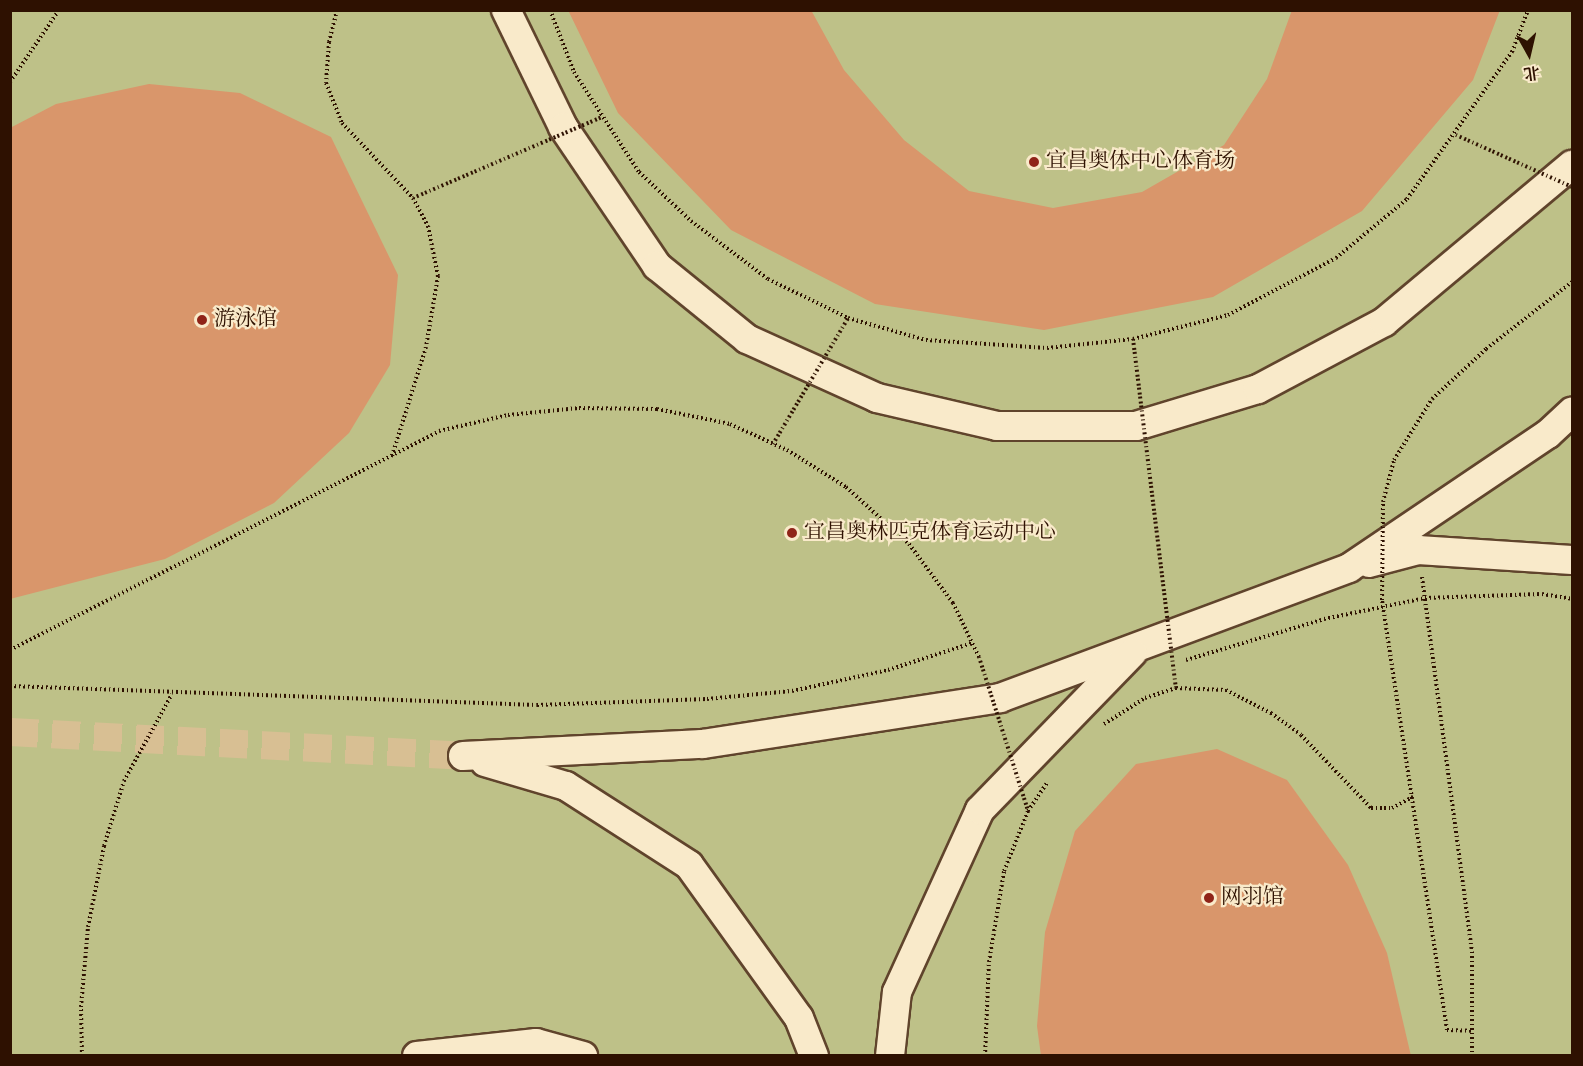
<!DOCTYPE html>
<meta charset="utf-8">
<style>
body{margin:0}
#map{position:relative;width:1583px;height:1066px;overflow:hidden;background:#f6dead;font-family:Vollkorn,"Noto Serif SC",serif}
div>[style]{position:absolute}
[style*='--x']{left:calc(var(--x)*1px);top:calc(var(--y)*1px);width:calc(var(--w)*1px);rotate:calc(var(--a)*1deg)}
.green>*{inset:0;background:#bec188}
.building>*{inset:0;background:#d9966b}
.minor-tunnel>*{height:28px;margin-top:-14px;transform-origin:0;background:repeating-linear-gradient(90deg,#d8bf93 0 28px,transparent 0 42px)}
.path>*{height:4px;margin-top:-2px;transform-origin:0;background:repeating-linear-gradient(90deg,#2e1101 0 1.5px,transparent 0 4.5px)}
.roads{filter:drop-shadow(2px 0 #60442c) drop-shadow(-2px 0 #60442c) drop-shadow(0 2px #60442c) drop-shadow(0 -2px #60442c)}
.minor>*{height:28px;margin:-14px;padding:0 14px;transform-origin:14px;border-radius:14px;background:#f9eaca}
.path-bridge>*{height:4px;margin-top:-2px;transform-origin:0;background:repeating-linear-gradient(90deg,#2e1101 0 1.5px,transparent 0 4.5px)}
.dots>*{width:16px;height:16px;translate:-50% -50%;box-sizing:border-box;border:3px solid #f9eaca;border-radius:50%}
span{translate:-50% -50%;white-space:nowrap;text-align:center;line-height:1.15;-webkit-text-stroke:4.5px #f9eaca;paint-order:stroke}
.poi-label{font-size:21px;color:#2e1101}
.left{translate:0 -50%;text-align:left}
.frame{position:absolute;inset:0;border:12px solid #2e1101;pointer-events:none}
.north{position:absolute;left:1499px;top:24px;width:60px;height:60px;-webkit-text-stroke:4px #f9eaca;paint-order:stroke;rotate:172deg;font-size:16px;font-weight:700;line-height:24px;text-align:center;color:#2e1101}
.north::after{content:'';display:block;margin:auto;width:21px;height:27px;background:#2e1101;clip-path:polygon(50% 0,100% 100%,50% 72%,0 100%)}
</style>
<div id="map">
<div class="green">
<i style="clip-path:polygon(10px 11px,1572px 11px,1572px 1055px,11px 1055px)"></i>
</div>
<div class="building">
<i style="clip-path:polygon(568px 10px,811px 10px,844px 70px,904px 140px,969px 191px,1053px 208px,1142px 192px,1224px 145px,1267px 79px,1292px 10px,1500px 10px,1473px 80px,1362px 211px,1213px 297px,1044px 330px,875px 304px,731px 230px,618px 113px)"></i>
<i style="clip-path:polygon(149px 84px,240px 93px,331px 137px,398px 275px,390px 365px,349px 433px,274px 503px,165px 559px,10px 599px,10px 128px,56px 104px)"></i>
<i style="clip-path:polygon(1217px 749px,1287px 780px,1348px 865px,1387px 953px,1411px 1056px,1041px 1056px,1037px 1026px,1045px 932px,1075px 831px,1136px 764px)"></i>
</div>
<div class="minor-tunnel">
<i style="--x:10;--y:732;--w:454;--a:3"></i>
</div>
<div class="path">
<i style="--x:337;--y:10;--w:33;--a:104"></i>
<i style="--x:329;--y:42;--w:41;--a:94.2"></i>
<i style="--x:326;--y:83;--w:43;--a:68.2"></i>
<i style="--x:342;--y:123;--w:103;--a:46.6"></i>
<i style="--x:413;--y:198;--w:32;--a:62"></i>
<i style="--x:428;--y:226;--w:51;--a:78.7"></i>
<i style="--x:438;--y:276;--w:72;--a:99.6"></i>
<i style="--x:426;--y:347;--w:114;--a:107.3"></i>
<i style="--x:550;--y:10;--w:66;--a:68.8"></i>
<i style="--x:574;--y:72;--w:119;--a:57"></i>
<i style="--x:639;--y:172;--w:71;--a:43.3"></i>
<i style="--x:691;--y:221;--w:96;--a:37"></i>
<i style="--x:768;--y:279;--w:89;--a:26"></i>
<i style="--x:848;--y:318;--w:81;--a:15.8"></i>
<i style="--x:926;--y:340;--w:121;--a:3.8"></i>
<i style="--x:1047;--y:348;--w:86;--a:-6"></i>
<i style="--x:1133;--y:339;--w:98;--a:-14.2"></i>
<i style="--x:1228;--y:315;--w:122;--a:-27.8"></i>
<i style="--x:1336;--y:258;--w:92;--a:-39.7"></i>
<i style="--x:1407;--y:199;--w:181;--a:-54.5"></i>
<i style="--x:1512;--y:52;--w:45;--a:-69.1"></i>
<i style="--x:10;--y:82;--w:87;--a:-55.8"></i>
<i style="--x:1422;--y:577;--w:378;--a:82.4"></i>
<i style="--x:1472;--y:952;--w:104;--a:90"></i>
<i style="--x:1186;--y:660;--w:144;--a:-16.5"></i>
<i style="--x:1324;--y:619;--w:103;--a:-11.7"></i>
<i style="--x:1425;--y:598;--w:117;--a:-2"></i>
<i style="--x:1542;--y:594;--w:30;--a:9"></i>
<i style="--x:10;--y:686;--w:527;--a:2.06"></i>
<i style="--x:537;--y:705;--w:170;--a:-2"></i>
<i style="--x:707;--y:699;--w:85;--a:-5.4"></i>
<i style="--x:792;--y:691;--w:98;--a:-12.3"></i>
<i style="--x:888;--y:670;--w:88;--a:-17.8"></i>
<i style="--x:1104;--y:724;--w:49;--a:-32.4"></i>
<i style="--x:1145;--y:698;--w:33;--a:-18"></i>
<i style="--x:1176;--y:688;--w:50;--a:2.3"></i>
<i style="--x:1226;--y:690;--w:51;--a:27.1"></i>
<i style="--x:1271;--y:713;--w:37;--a:36"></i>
<i style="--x:1301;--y:735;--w:101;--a:46.2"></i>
<i style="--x:1371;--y:808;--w:21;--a:0"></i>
<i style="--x:1392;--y:808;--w:24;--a:-28"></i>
<i style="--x:1447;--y:1030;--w:25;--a:2"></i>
<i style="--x:82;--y:1056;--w:49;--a:-91.2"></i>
<i style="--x:81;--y:1007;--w:80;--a:-85"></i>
<i style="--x:88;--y:927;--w:83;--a:-78.8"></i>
<i style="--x:104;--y:846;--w:68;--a:-72.9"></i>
<i style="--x:124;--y:781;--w:99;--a:-61.1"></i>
<i style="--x:985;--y:1056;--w:94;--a:-87.6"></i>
<i style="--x:989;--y:962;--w:92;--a:-80.6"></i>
<i style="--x:1004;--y:871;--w:65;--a:-68.2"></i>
<i style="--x:1028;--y:811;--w:34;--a:-56"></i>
</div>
<div class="roads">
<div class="minor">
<i style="--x:506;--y:10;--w:130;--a:64"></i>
<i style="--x:563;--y:127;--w:168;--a:55.9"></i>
<i style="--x:657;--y:266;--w:116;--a:39"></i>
<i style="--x:747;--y:339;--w:143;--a:24.4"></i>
<i style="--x:877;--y:398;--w:123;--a:13.1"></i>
<i style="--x:997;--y:426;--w:139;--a:0"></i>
<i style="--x:1136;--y:426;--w:127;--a:-16.9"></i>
<i style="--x:1258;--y:389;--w:143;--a:-28"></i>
<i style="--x:1384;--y:322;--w:245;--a:-39.9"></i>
<i style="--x:1369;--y:563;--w:51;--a:-14.9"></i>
<i style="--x:1418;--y:550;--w:154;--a:3.7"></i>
<i style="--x:463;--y:756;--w:240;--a:-2.9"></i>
<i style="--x:703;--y:744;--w:301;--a:-8.8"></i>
<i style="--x:1000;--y:698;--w:372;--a:-20.4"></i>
<i style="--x:1349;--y:568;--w:240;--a:-34"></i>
<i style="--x:1548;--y:434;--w:33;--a:-43"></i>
<i style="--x:485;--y:762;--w:84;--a:16.5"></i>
<i style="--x:566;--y:786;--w:146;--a:32.7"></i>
<i style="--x:689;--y:865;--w:188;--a:54.3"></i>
<i style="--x:799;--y:1018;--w:41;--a:68.5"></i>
<i style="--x:417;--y:1056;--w:120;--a:-6.2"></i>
<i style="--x:536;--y:1043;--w:49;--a:15.5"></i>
<i style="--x:890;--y:1056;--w:64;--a:-83.8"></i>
<i style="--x:897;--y:992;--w:200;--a:-65.5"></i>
<i style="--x:980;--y:810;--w:219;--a:-45.9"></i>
</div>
</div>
<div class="path-bridge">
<i style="--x:1456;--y:135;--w:127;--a:24.1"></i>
<i style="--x:413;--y:198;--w:206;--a:-23.2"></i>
<i style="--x:1133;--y:339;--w:352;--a:83"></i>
<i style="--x:773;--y:444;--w:147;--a:-59.2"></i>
<i style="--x:10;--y:650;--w:482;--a:-27"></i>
<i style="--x:439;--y:431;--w:71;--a:-13.1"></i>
<i style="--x:508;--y:415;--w:71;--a:-5.6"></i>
<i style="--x:579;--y:408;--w:78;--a:0.7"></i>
<i style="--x:657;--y:409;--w:75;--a:11.6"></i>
<i style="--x:730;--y:424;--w:63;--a:24.5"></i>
<i style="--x:787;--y:450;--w:70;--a:32.1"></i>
<i style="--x:846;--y:487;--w:85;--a:42.1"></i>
<i style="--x:909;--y:544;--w:74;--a:53.3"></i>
<i style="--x:953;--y:603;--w:60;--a:64.3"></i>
<i style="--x:979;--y:657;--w:162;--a:72.3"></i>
<i style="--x:1447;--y:1030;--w:435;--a:-98.6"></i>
<i style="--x:1382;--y:600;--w:98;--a:-89.4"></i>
<i style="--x:1383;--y:502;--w:43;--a:-75.3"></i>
<i style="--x:1394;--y:460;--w:72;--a:-58.1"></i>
<i style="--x:1432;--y:399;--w:74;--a:-42.8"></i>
<i style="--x:1486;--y:349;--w:109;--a:-37.9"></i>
</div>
<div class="dots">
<i style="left:1034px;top:162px;background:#8f2418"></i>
<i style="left:202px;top:320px;background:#8f2418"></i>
<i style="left:792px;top:533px;background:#8f2418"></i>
<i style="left:1209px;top:898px;background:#8f2418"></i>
</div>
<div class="poi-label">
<span class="left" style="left:1046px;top:162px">宜昌奥体中心体育场</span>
<span class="left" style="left:214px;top:320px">游泳馆</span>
<span class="left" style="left:804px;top:533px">宜昌奥林匹克体育运动中心</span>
<span class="left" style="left:1221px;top:898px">网羽馆</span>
</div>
<div class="frame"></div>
<div class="north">北</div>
</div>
